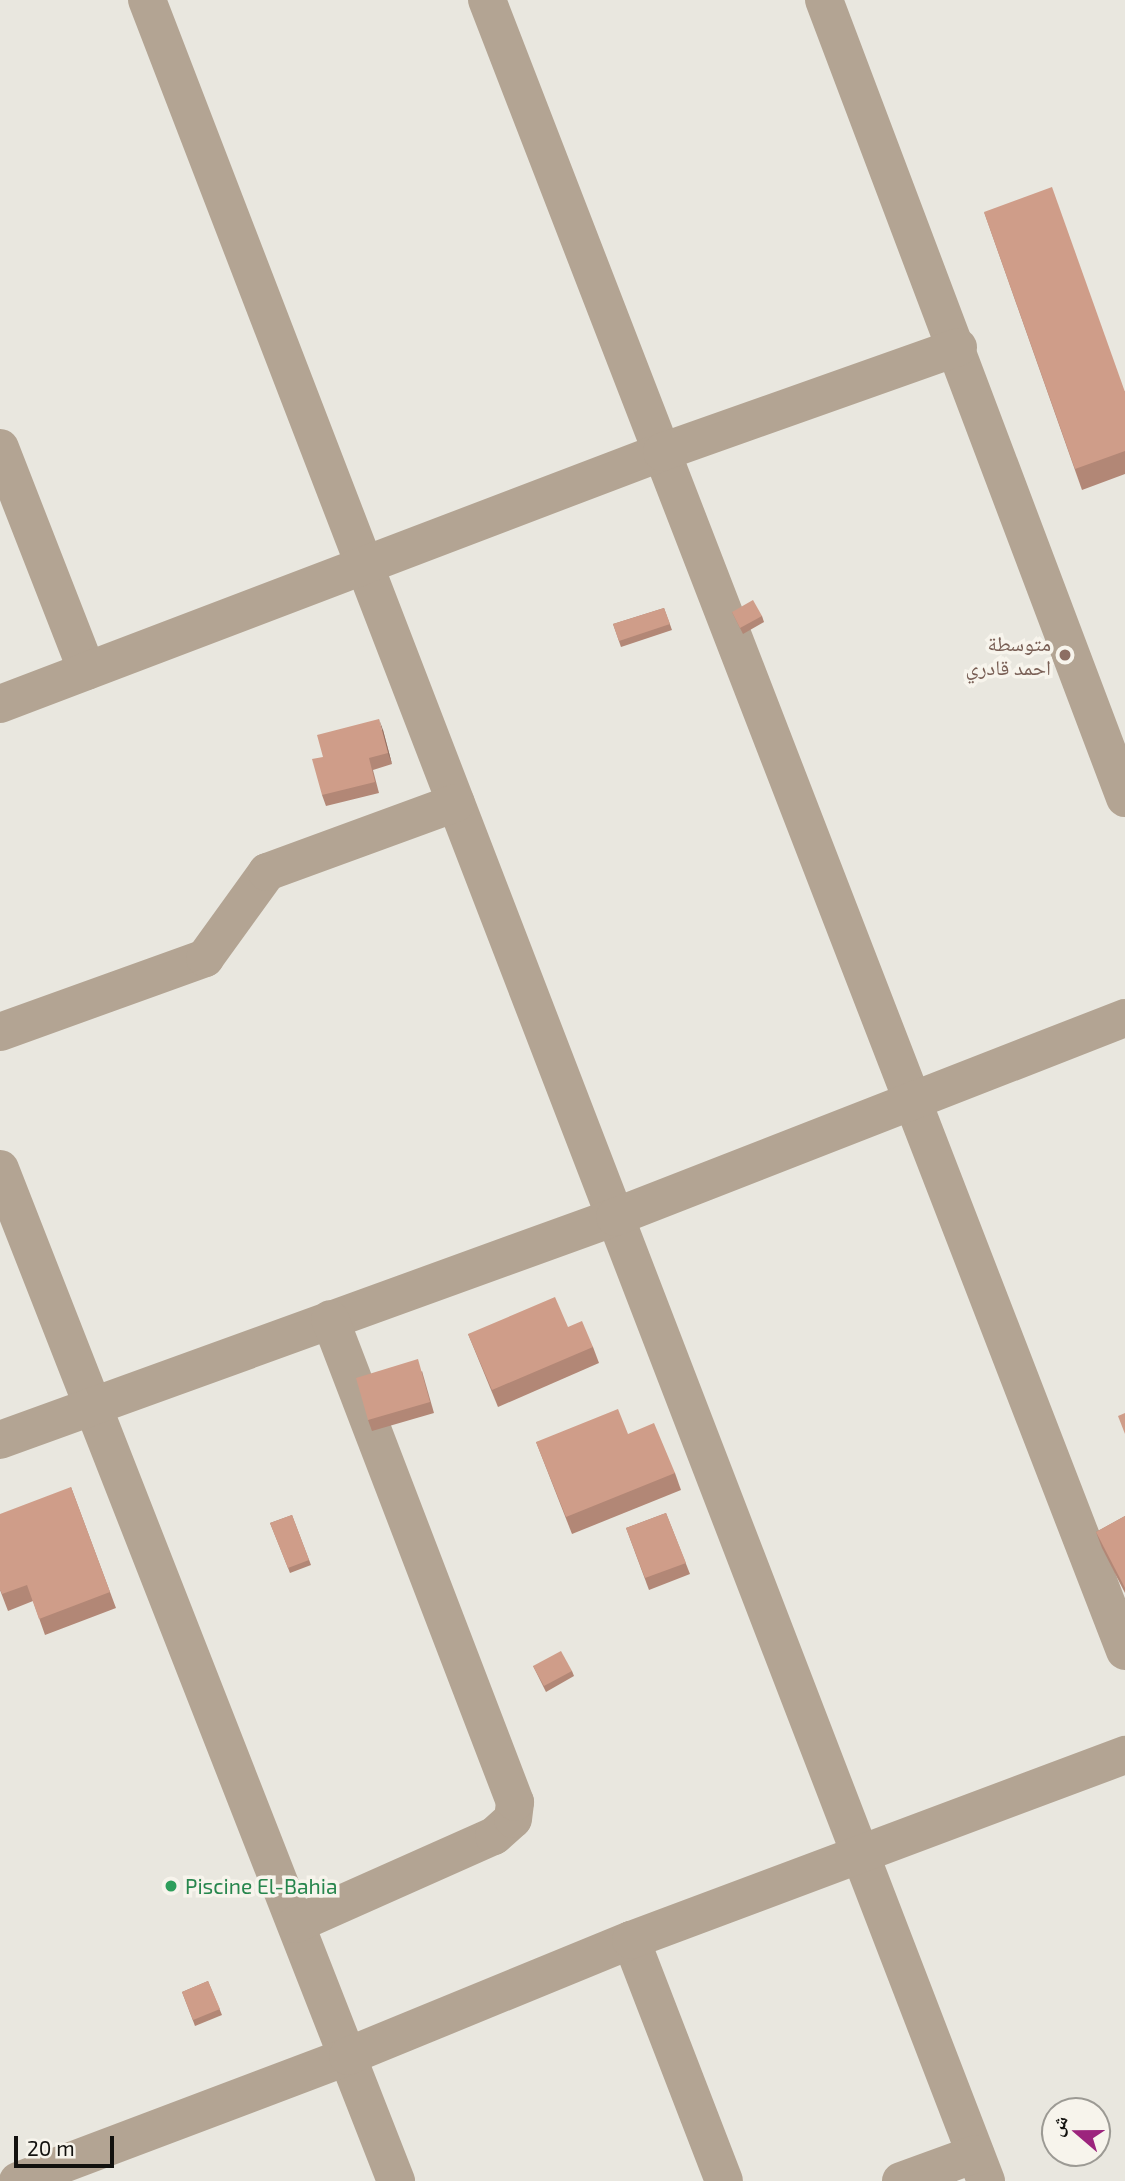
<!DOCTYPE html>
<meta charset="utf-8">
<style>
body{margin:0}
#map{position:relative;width:1125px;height:2181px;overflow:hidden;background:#e9e7df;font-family:"Exo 2","Noto Naskh Arabic",sans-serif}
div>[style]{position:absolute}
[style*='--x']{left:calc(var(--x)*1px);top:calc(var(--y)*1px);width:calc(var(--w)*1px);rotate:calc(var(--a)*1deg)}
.minor>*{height:38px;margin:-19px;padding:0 19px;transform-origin:19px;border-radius:19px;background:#b3a493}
.wall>*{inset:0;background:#b28776}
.shaded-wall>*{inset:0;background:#916e60}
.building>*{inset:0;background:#cf9d89}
.dots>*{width:19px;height:19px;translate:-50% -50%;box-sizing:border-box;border:4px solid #f7f4ec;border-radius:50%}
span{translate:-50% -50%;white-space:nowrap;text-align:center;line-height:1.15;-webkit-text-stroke:7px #f7f4ec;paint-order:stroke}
.education-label{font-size:21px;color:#785e54}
.right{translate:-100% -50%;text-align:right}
.leisure-label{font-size:21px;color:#27864d}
.left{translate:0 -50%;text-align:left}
.north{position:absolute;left:1041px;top:2097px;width:70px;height:70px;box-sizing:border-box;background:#f7f4ec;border:2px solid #9c9a94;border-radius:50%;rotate:290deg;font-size:19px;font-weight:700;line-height:28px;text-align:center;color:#13120f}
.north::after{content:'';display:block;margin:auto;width:24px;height:32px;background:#9c247d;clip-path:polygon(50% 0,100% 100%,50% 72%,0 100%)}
.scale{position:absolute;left:14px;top:2136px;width:100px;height:32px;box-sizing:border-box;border:4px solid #13120f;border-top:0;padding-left:9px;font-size:21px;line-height:24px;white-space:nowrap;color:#13120f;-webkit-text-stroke:5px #f7f4ec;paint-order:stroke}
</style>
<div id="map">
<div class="minor">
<i style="--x:147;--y:0;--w:2337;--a:68.96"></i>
<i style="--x:487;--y:0;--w:1770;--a:68.87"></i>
<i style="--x:824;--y:0;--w:853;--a:69.33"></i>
<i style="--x:0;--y:448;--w:239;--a:68.7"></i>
<i style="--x:0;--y:704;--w:708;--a:-20.84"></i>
<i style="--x:662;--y:452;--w:314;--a:-19.5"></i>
<i style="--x:0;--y:1032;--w:218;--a:-19.8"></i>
<i style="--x:205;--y:958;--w:106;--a:-54.2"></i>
<i style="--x:267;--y:872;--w:201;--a:-20.1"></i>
<i style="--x:0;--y:1169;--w:1087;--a:68.63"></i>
<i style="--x:0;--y:1440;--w:654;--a:-19.93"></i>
<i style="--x:615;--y:1217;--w:547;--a:-21.32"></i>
<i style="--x:296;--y:1924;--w:217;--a:-24"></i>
<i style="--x:494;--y:1836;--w:25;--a:-42"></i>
<i style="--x:513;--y:1819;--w:17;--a:-83"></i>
<i style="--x:515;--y:1802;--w:517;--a:-110.96"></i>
<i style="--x:631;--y:1940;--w:258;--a:68.9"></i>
<i style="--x:18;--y:2181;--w:353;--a:-20.7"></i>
<i style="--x:348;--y:2056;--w:306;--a:-22.3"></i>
<i style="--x:631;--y:1940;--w:528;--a:-20.53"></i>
<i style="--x:901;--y:2181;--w:79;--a:-20"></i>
</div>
<div class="wall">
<i style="clip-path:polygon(984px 212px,1125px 392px,1125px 474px,1082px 490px)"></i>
<i style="clip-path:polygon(664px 608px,672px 630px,621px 647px,613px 624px)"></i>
<i style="clip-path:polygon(732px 612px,762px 616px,764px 622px,743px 634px)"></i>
<i style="clip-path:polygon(383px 730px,392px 764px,373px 770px,379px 793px,326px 806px,322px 795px,323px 757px)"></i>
<i style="clip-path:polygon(568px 1327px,593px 1347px,599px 1363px,498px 1407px,468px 1334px)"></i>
<i style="clip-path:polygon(422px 1371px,434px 1413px,372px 1431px,368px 1420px)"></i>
<i style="clip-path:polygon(628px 1434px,675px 1473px,681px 1490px,572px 1534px,536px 1442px)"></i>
<i style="clip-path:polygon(71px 1487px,116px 1608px,45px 1635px,33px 1601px,8px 1611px,0 1590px)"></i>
<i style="clip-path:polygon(666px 1513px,690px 1574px,649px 1590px,626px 1528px)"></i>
<i style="clip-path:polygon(292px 1515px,311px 1565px,290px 1573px,270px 1523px)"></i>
<i style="clip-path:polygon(1125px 1516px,1125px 1593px,1102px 1548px,1096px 1532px)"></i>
<i style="clip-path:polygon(533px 1666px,572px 1671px,574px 1676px,546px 1692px)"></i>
<i style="clip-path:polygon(208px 1981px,222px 2015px,195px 2026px,182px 1992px)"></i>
</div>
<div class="shaded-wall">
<i style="clip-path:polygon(379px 719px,383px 730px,392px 764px,388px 753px)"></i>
</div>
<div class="building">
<i style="clip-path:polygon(1052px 187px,1125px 392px,1125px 451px,1075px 469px,984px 212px)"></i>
<i style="clip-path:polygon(753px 600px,762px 616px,740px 628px,732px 612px)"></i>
<i style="clip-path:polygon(664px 608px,670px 624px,619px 641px,613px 624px)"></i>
<i style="clip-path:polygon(379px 719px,388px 753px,369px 758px,375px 782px,322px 795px,312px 759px,323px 757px,317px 735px)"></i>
<i style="clip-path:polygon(555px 1297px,568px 1327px,582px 1321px,593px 1347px,492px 1390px,468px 1334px)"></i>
<i style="clip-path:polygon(418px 1359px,430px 1402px,368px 1420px,356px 1378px)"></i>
<i style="clip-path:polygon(618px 1409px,628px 1434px,654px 1423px,675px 1473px,566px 1517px,536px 1442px)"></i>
<i style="clip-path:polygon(1125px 1413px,1125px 1434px,1118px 1416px)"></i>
<i style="clip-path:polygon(71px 1487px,110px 1592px,39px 1619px,27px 1585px,2px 1594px,0 1589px,0 1514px)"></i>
<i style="clip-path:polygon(666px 1513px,686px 1563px,645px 1578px,626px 1528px)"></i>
<i style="clip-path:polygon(292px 1515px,309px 1560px,288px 1568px,270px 1523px)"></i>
<i style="clip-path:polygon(1125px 1516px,1125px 1588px,1096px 1532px)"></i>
<i style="clip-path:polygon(561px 1651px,572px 1671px,544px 1686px,533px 1666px)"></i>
<i style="clip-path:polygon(208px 1981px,220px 2009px,193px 2020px,182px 1992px)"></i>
</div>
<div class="dots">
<i style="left:1065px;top:655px;background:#8d6e63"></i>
<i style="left:171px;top:1886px;background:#2e9e5b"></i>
</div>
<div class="education-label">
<span class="right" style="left:1051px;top:655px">متوسطة<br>احمد قادري</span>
</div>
<div class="leisure-label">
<span class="left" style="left:185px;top:1886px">Piscine El-Bahia</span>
</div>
<div class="north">ش</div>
<div class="scale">20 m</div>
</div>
